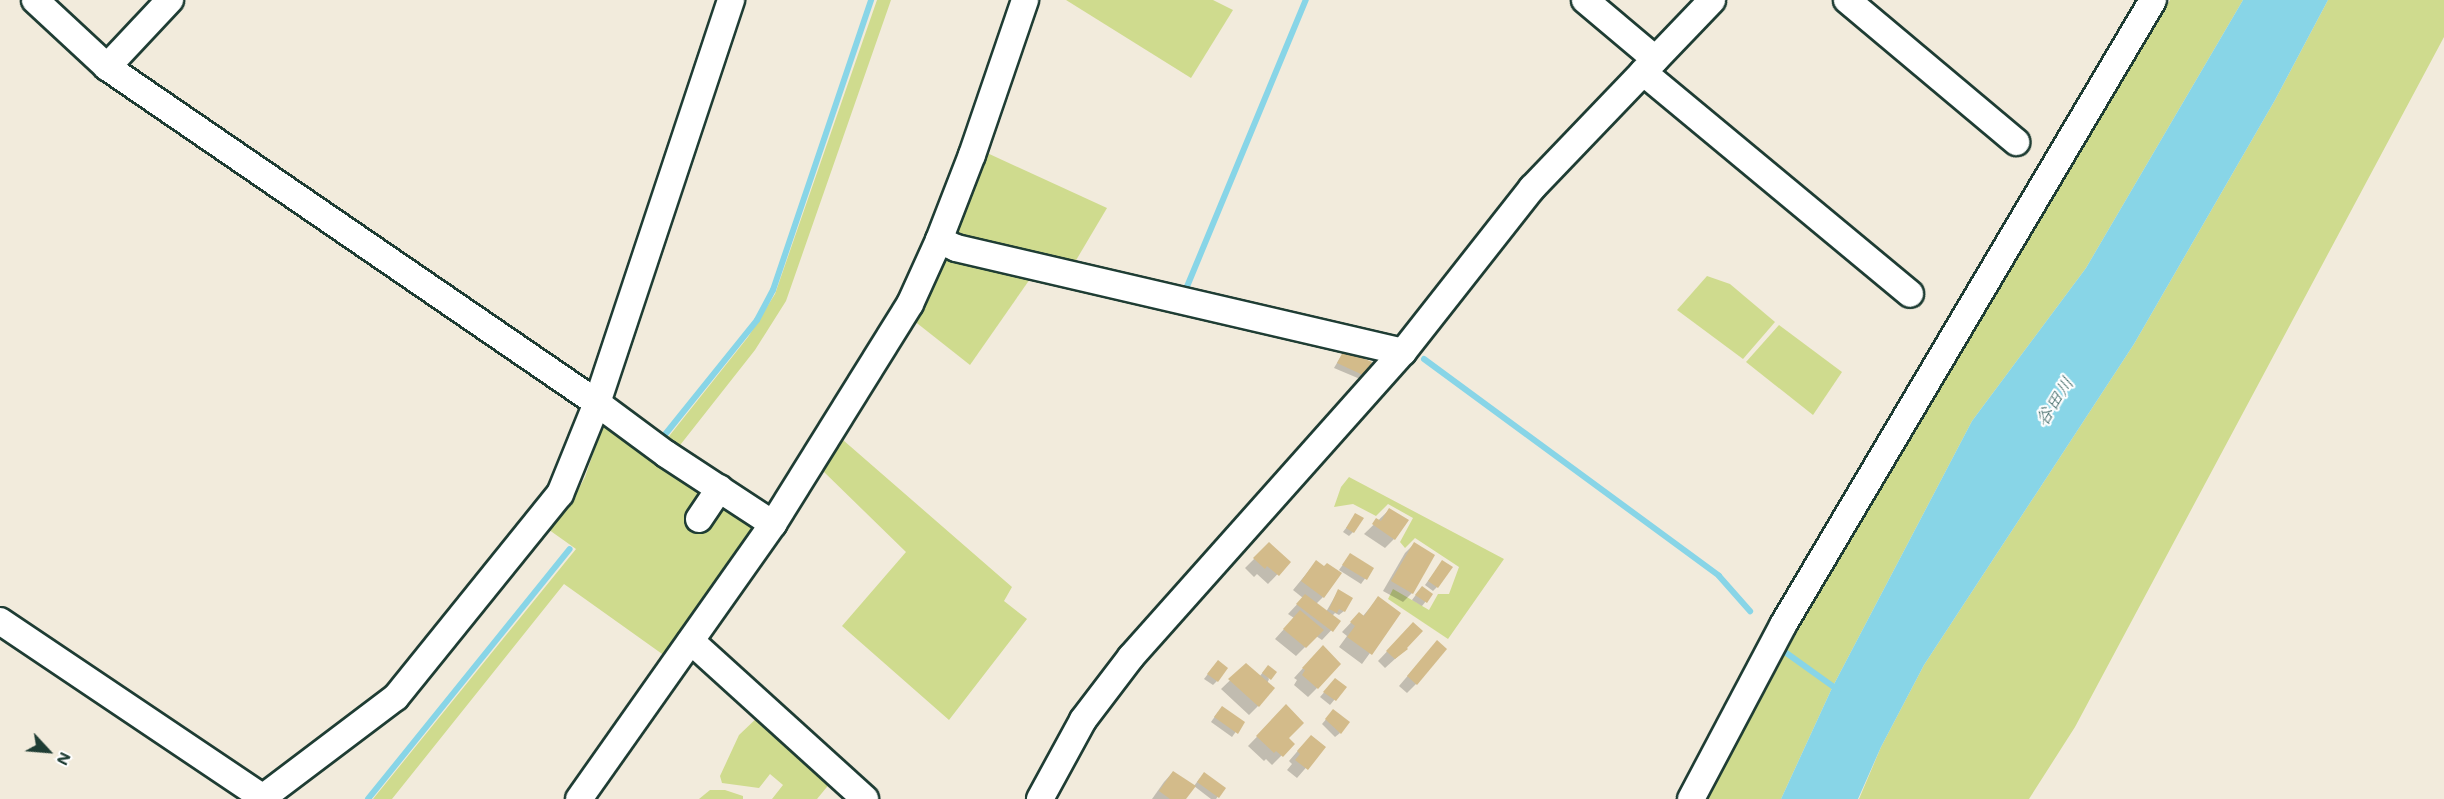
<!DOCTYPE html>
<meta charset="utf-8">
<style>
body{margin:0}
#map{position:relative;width:2444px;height:799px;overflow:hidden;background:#f2ebdc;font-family:Mali,"Klee One",sans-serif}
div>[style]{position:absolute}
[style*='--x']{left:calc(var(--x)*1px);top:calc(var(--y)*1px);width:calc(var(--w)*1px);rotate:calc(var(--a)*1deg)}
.green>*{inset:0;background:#cfdb8e}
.water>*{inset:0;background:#88d5e7}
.shadow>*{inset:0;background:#0003}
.stream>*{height:6px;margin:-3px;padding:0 3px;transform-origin:3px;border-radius:3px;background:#88d5e7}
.building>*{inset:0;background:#d3bb8a}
.roads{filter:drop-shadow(2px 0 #1f3d34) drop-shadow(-2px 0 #1f3d34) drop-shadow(0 2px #1f3d34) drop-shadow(0 -2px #1f3d34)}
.minor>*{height:26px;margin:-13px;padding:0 13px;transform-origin:13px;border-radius:13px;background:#fff}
span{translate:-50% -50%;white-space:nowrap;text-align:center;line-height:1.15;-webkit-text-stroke:4.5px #fff;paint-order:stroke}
.water-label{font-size:18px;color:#396361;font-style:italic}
.north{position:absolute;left:18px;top:721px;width:60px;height:60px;-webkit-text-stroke:4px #fff;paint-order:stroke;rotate:116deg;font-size:16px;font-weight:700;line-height:24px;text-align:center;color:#1f3d34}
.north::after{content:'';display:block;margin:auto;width:21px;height:27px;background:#1f3d34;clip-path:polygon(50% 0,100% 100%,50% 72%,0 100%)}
</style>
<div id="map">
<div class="green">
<i style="clip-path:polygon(877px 0,891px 0,786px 301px,755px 350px,677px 449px,666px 440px,748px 337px,775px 294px)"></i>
<i style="clip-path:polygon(1066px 0,1213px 0,1233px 10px,1191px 78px)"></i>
<i style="clip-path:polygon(2170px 0,2243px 0,2086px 268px,1972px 421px,1832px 688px,1781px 799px,1707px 799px,1785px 652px)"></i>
<i style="clip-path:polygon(2328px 0,2444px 0,2444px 37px,2075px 727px,2029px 799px,1859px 799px,1881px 747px,1924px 665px,2134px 344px,2275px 100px)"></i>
<i style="clip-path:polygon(985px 152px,1107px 208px,1075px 262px,953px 233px)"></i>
<i style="clip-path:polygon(949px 258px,1030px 279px,970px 365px,913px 320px,944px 260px)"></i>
<i style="clip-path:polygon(1707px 276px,1730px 284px,1775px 322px,1743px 359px,1677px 310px)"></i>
<i style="clip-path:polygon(1779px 325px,1842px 372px,1813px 415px,1746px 362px)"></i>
<i style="clip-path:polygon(603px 425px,754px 524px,754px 529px,665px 656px,564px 584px,392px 799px,373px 799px,576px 549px,545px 527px,556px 522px,571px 504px,585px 477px)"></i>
<i style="clip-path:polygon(843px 440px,1012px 587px,1004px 601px,1027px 619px,949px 720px,842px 626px,906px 552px,823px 471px)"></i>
<i style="clip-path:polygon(1349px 477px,1504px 559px,1448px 639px,1388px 599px,1393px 589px,1429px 610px,1438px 594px,1449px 594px,1459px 567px,1415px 538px,1405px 548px,1400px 542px,1413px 518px,1388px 504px,1376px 516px,1353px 504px,1334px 507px,1341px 487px)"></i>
<i style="clip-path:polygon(760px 715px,831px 782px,817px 799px,772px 799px,783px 785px,770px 774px,759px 788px,722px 783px,720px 776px,739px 735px)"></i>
<i style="clip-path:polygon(710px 790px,725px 790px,743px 796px,743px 799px,699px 799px)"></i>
</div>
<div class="water">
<i style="clip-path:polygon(2243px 0,2328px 0,2275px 100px,2134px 344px,1924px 665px,1881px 747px,1858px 799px,1781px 799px,1832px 688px,1972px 421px,2086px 268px)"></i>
</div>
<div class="shadow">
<i style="clip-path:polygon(1344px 351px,1364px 375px,1360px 379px,1334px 368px)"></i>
<i style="clip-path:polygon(1390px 509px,1394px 539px,1385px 548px,1364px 534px)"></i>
<i style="clip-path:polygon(1356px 515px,1353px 532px,1349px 536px,1343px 532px)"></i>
<i style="clip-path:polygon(1414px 544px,1412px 593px,1403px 602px,1383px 591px,1405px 553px)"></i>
<i style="clip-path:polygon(1260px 553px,1289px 562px,1268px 584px,1257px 574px,1254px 577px,1245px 568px)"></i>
<i style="clip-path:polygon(1350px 555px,1372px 569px,1361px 584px,1339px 570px)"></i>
<i style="clip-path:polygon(1316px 562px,1323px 597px,1316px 604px,1326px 612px,1338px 591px,1344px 611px,1339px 615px,1335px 613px,1332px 616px,1339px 622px,1322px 640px,1316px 636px,1296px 656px,1275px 639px,1294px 618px,1288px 614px,1303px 598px,1293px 590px)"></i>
<i style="clip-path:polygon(1442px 562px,1437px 587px,1433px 591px,1425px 585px)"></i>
<i style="clip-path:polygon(1418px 592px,1431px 595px,1422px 606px,1412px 600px)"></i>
<i style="clip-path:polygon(1378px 598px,1399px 613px,1362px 664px,1339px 647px,1347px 636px,1342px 632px,1359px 614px,1363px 616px)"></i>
<i style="clip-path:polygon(1413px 624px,1406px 649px,1385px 668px,1378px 661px)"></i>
<i style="clip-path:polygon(1428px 652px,1416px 684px,1407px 693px,1399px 686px)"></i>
<i style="clip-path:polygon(1314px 656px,1317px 688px,1308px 697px,1294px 685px,1297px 680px,1294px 678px)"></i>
<i style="clip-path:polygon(1246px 665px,1259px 677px,1264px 671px,1269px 679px,1258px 706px,1249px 715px,1221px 689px)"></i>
<i style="clip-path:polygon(1214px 666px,1217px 681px,1213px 685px,1204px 679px)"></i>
<i style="clip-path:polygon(1335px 680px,1345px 687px,1330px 705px,1320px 697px)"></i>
<i style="clip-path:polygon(1286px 707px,1287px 738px,1293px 744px,1272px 765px,1266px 759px,1264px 761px,1248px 746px)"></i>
<i style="clip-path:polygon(1333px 711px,1340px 733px,1335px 737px,1322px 724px)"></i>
<i style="clip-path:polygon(1218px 712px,1243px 722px,1232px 737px,1211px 722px)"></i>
<i style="clip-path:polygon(1302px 746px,1324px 747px,1297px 778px,1287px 770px,1292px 764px,1289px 761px)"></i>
<i style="clip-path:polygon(1173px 772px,1184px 799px,1152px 799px,1164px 782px)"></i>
<i style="clip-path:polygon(1200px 778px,1224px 788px,1216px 799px,1211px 799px,1194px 786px)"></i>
</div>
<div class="stream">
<i style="--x:1193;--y:291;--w:7;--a:-164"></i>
<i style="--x:1186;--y:289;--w:313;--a:-67.5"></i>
<i style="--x:1424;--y:359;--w:366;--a:36.3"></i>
<i style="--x:1719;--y:576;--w:47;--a:48.5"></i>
<i style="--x:663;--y:437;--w:150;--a:-51.2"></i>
<i style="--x:757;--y:320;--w:34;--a:-62"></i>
<i style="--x:773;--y:290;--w:306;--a:-71.3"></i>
<i style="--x:1785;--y:652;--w:65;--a:35.6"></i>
<i style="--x:368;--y:799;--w:321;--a:-51.1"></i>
</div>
<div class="building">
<i style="clip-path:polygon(1344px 350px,1372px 362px,1365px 376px,1337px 363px)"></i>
<i style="clip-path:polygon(1389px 508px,1409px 520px,1395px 540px,1372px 524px,1376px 518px,1381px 521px)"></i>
<i style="clip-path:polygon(1355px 513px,1364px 518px,1354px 533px,1346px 528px)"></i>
<i style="clip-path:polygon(1269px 542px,1291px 562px,1279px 576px,1267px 566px,1265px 569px,1253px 558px)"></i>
<i style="clip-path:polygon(1414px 542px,1435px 555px,1413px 594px,1391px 581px)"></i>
<i style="clip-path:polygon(1350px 553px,1374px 568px,1367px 580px,1342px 565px)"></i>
<i style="clip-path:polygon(1316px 560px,1324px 566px,1327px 563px,1342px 573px,1324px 598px,1301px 581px)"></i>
<i style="clip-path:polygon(1442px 560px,1453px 567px,1438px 588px,1428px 581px)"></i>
<i style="clip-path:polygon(1422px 586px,1433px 594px,1427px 603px,1415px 595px)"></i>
<i style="clip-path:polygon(1338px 589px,1353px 598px,1345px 612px,1339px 609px,1337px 613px,1329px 609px)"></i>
<i style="clip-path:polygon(1305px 594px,1341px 621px,1333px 632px,1296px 604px)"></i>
<i style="clip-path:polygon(1378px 596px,1401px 613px,1372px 655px,1347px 637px,1355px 626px,1350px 622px,1359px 612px,1364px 616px)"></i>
<i style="clip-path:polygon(1300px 610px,1324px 630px,1306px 648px,1283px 629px)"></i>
<i style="clip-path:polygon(1413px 622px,1423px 631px,1407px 648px,1408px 649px,1395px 659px,1386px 651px)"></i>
<i style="clip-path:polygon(1437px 640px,1447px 649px,1417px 685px,1407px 676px)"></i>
<i style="clip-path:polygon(1323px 645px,1341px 664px,1318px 689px,1302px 675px,1305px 670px,1302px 668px)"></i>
<i style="clip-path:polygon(1218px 660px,1228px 668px,1218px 682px,1207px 674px)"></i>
<i style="clip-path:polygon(1246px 663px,1275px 688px,1259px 707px,1228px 679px)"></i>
<i style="clip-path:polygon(1268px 665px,1277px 672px,1271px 680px,1262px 673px)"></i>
<i style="clip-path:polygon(1335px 678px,1347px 687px,1336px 701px,1323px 692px)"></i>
<i style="clip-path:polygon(1286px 704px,1304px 723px,1289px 738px,1295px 744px,1283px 757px,1276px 751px,1274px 753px,1256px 736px)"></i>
<i style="clip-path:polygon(1222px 706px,1245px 722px,1238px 734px,1214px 717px)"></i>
<i style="clip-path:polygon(1333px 709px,1350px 722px,1341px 734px,1325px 719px)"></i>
<i style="clip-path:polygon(1311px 735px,1326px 747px,1308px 770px,1295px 760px,1300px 754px,1297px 751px)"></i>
<i style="clip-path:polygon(1173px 771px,1196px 786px,1186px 799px,1170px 799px,1159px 791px)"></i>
<i style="clip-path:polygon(1204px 772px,1226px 788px,1219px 798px,1197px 782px)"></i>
</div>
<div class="roads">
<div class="minor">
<i style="--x:35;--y:0;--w:98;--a:42.9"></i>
<i style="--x:107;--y:67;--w:594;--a:34.44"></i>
<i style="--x:597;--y:403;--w:86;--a:36.5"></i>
<i style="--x:666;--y:454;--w:128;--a:33.2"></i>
<i style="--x:1585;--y:0;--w:92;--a:40.1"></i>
<i style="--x:1847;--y:0;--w:221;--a:40"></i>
<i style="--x:107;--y:67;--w:92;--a:-46.8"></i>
<i style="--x:1643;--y:72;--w:347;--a:39.7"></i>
<i style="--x:939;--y:240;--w:19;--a:25"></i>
<i style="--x:956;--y:248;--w:459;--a:13.1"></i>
<i style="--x:699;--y:519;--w:37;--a:-56"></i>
<i style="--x:0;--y:621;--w:316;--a:33.9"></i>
<i style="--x:691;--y:641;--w:235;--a:42.2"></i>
<i style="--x:261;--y:799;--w:169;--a:-37.1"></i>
<i style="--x:396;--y:697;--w:261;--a:-51.1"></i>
<i style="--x:560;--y:494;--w:98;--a:-67.9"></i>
<i style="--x:597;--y:403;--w:425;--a:-71.6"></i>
<i style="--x:579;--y:799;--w:337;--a:-54.8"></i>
<i style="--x:773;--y:524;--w:259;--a:-58.1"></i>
<i style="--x:910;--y:304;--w:70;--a:-65.6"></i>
<i style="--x:939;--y:240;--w:91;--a:-68.8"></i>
<i style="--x:972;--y:155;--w:164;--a:-71.1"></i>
<i style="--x:1040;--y:799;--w:90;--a:-61.4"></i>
<i style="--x:1083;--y:720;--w:79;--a:-52.7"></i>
<i style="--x:1131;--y:657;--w:409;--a:-48.3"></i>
<i style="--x:1403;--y:352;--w:209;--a:-51.8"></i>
<i style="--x:1532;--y:188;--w:260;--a:-46.2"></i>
<i style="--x:1691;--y:799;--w:197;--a:-62.1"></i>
<i style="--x:1783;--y:625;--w:726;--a:-59.37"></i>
</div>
</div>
<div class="water-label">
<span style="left:2054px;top:401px;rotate:-57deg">谷田川</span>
</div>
<div class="north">N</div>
</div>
